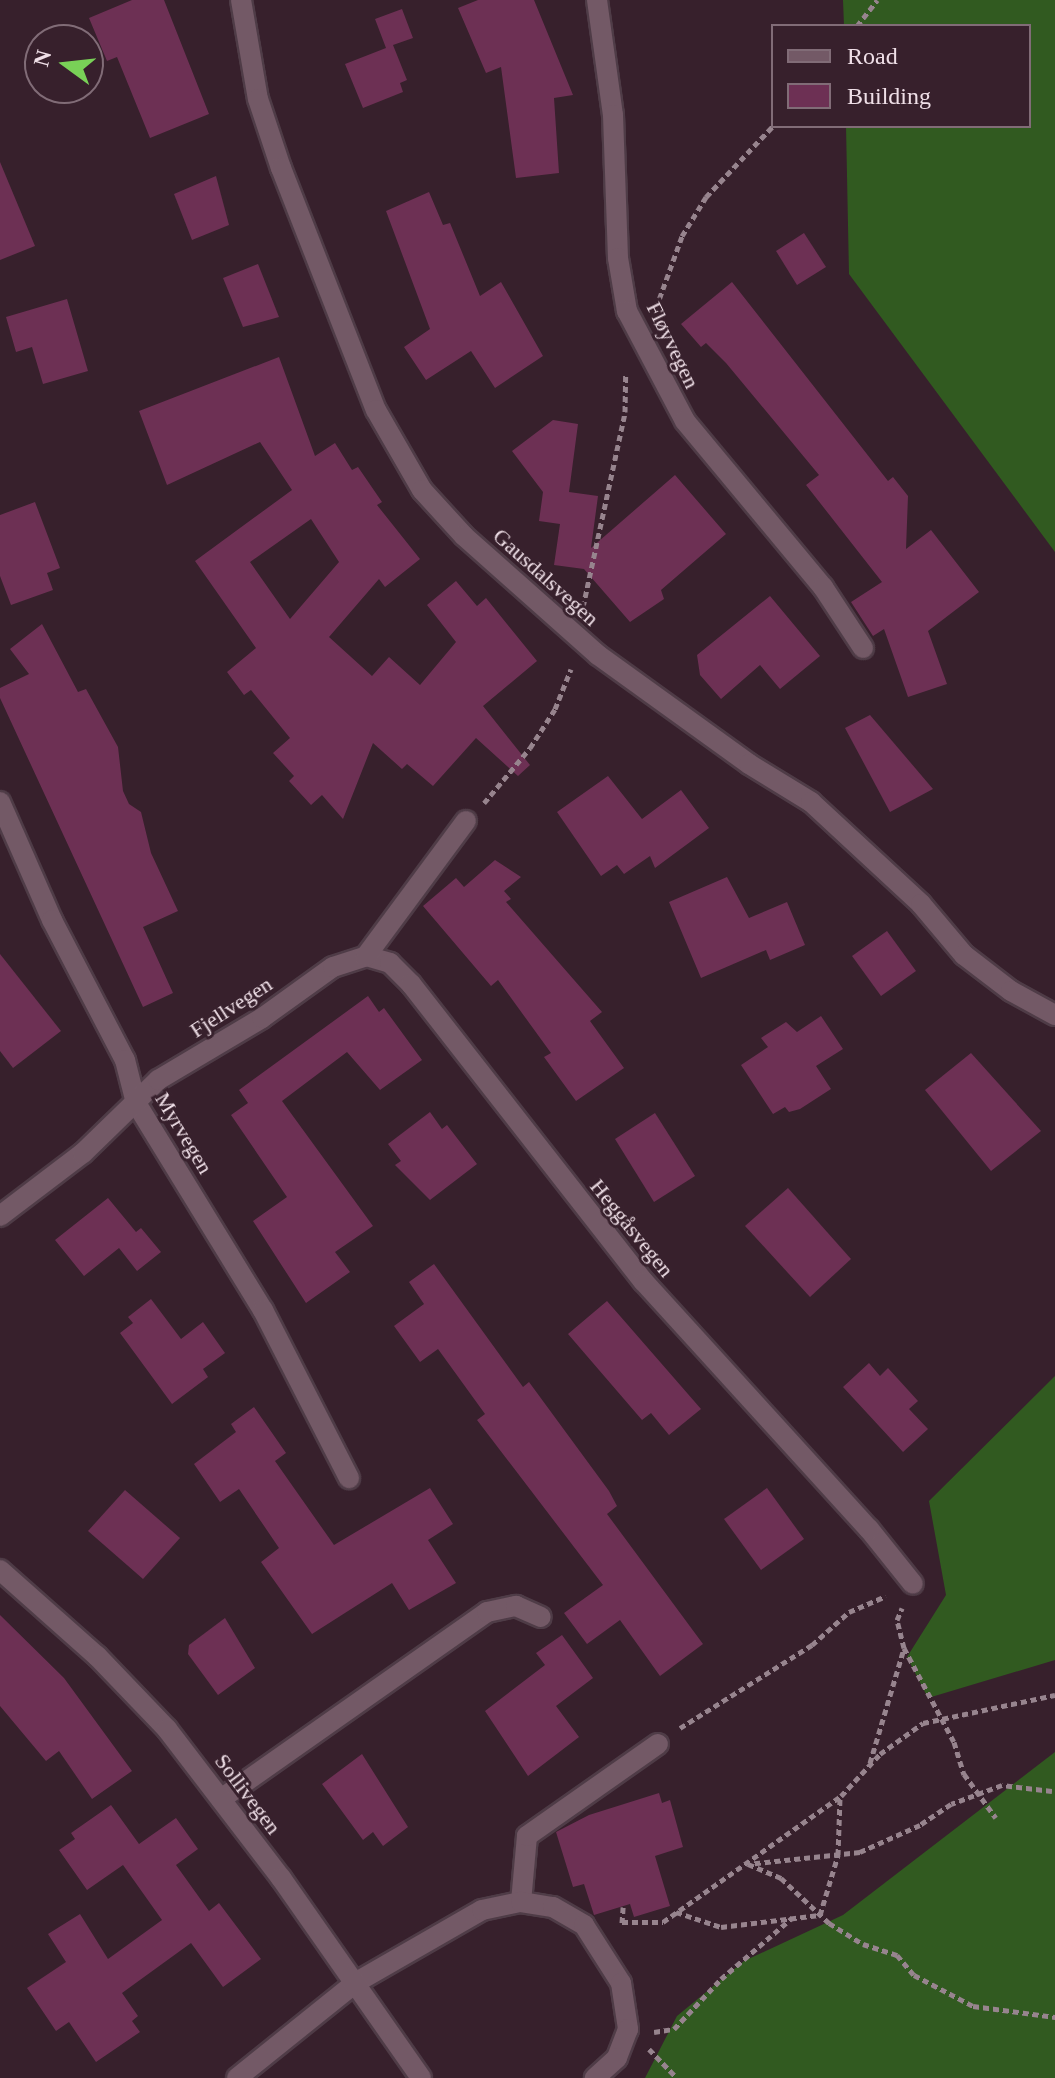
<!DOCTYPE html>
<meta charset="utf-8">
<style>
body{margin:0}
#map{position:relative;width:1055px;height:2078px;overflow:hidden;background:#37202c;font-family:Georgia,serif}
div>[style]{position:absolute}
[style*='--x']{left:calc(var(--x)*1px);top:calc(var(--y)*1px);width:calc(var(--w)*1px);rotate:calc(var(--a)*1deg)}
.forest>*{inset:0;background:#315a20}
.building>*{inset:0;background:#6d3054}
.path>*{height:5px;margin-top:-2.5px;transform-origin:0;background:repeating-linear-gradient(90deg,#97848e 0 6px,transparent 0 10px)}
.roads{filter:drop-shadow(2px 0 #4f3c47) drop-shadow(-2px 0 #4f3c47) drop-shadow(0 2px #4f3c47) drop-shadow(0 -2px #4f3c47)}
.service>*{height:20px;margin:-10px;padding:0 10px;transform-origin:10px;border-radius:10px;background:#735966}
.minor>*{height:20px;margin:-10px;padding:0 10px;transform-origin:10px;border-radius:10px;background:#735966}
span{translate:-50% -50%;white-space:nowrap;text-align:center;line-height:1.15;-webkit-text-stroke:6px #37202c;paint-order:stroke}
.street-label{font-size:22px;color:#efdfe7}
.legend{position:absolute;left:771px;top:24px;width:260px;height:104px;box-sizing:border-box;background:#37202c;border:2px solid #816c77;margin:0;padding:10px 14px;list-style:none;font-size:24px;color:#efdfe7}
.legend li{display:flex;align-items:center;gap:16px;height:40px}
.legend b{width:40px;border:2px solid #816c77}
.north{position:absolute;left:24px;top:24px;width:80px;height:80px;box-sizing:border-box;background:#37202c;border:2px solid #816c77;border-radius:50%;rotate:285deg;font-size:22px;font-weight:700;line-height:32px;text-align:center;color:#efdfe7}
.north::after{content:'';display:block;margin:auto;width:28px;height:36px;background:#79d157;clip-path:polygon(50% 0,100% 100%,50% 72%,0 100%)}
</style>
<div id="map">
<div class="forest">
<i style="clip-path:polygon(843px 0,1055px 0,1055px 552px,849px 274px,846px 126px,1029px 126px,1029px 26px,844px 26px)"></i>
<i style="clip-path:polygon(1055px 1376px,1055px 1660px,928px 1698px,907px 1657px,946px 1595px,929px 1501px)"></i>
<i style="clip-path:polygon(1055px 1752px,1055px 2078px,645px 2078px,677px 2016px,744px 1961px,843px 1915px)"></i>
</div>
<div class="building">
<i style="clip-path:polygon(132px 0,164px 0,209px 114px,150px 138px,117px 57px,107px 61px,89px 18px)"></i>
<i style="clip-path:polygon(478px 0,534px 0,573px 95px,554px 98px,559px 173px,516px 178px,501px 67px,486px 73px,458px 8px)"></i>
<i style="clip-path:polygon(402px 9px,413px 38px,393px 45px,407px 80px,400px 83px,403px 92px,363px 108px,345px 64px,386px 48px,375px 19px)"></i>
<i style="clip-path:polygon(0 162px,35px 246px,0 260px)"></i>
<i style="clip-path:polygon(216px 176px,229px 225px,192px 240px,174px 194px)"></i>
<i style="clip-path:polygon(429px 192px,443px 225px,450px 223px,480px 296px,501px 282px,543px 356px,495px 388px,471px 351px,426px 380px,404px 347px,430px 329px,386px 211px)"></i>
<i style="clip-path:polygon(804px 233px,826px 267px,797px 285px,776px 251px)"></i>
<i style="clip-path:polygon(258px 264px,279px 317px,243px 327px,223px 278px)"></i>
<i style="clip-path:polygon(732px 282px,888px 481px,893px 477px,908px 496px,906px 549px,931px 530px,979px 592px,928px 631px,947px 684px,908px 697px,884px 629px,873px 636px,851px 602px,882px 582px,806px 485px,819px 475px,726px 363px,706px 343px,701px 347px,681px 324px)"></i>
<i style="clip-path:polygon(67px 299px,88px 371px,43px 384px,32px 347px,16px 352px,6px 317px)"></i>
<i style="clip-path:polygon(evenodd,279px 357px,315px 456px,335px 443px,352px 470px,358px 467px,382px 502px,377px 505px,420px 559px,385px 587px,379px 579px,329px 637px,372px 676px,389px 657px,420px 685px,456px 642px,427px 605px,456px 581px,477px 606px,486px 598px,537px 661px,483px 706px,530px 765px,518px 776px,476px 738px,433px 786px,407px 764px,402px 769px,373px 743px,343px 819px,322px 795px,311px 805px,289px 781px,294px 776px,273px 753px,290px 738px,251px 690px,244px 695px,227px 672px,256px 648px,195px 561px,292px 490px,260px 442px,167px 485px,139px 411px,279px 357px,311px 519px,339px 562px,290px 619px,250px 562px,311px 519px)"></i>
<i style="clip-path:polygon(553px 420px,578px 424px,569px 492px,598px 496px,591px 548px,675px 475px,726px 534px,661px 590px,664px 599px,630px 622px,584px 569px,554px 565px,560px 524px,539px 521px,543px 492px,512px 451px)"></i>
<i style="clip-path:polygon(35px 502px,60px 568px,47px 573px,53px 590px,11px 605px,0 576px,0 515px)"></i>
<i style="clip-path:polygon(770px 596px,820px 656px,780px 689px,760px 665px,721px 699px,700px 675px,697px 655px)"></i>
<i style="clip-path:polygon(42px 624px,78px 692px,86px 689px,118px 747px,123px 791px,129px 804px,141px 812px,151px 853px,178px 911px,143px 927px,173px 993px,143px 1007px,0 698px,0 688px,29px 674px,10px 649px)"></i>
<i style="clip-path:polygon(870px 715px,933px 789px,890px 812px,845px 728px)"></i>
<i style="clip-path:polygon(608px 776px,642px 819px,681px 790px,709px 828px,655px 868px,650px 856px,624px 874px,617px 865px,601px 876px,557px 812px)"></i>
<i style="clip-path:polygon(495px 860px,521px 877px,504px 891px,511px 899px,506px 902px,602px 1012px,590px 1021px,624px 1068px,576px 1101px,544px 1057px,551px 1053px,498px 980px,491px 986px,423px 906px,456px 878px,464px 887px)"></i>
<i style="clip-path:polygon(727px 877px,749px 918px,787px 902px,805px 945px,770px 960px,766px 950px,701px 978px,669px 902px)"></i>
<i style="clip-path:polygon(887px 931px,916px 971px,881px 996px,852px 956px)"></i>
<i style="clip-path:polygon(0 954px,61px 1031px,13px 1068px,0 1051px)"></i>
<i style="clip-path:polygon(368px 996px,379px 1012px,384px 1008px,422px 1060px,380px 1090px,347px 1052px,282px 1101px,373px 1226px,335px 1252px,350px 1272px,306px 1303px,253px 1221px,287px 1197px,231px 1115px,248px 1103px,239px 1090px)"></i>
<i style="clip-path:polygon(821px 1016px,843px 1049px,816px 1066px,831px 1089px,800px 1109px,789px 1112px,785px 1107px,773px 1114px,741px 1065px,768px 1047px,761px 1038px,786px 1022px,797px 1032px)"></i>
<i style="clip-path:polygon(971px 1053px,1041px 1131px,991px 1171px,925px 1090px)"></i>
<i style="clip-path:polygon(430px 1112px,442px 1129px,447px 1125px,477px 1164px,430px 1200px,395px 1165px,401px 1161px,388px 1144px)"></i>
<i style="clip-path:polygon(655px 1113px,695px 1176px,654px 1202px,615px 1139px)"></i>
<i style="clip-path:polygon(788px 1188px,851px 1259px,810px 1297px,745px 1226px)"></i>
<i style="clip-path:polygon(108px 1198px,136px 1232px,141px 1228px,161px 1252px,137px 1271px,119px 1248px,84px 1276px,55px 1240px)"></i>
<i style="clip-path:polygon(434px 1264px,523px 1387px,529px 1382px,609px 1491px,617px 1506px,607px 1514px,703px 1644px,660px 1676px,620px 1620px,587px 1644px,564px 1613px,603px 1585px,477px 1420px,485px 1414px,438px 1349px,420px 1362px,394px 1326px,424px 1304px,409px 1282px)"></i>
<i style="clip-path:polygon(151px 1299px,181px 1339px,203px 1322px,225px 1353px,203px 1369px,208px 1377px,172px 1404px,120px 1333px,133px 1323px,128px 1317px)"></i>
<i style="clip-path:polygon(607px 1301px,701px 1409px,669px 1435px,651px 1413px,642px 1420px,568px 1334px)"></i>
<i style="clip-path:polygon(869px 1363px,880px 1376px,888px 1368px,918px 1401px,909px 1409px,928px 1429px,903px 1452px,843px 1387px)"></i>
<i style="clip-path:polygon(254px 1407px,286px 1453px,275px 1461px,334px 1545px,430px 1488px,453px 1524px,428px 1540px,456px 1583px,409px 1610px,392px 1583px,312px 1634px,261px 1562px,279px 1548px,239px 1489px,220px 1502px,194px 1464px,236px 1432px,231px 1424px)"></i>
<i style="clip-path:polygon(767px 1488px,804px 1539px,761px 1570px,724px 1519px)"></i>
<i style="clip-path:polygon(125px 1490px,180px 1538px,143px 1579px,88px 1531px)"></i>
<i style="clip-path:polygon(0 1615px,64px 1678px,132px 1771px,92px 1799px,59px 1751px,46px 1761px,0 1706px)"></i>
<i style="clip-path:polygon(225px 1618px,255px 1668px,218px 1695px,188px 1654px,189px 1645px)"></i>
<i style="clip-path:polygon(562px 1635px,593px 1678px,556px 1706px,579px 1737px,528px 1776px,485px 1711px,545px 1665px,536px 1653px)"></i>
<i style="clip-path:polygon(362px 1754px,408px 1827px,383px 1846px,373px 1832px,363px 1840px,322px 1784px)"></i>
<i style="clip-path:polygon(659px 1793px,662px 1803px,670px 1800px,683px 1847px,655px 1856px,670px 1906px,634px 1917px,630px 1904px,594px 1915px,584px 1884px,573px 1887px,556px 1832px,589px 1815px)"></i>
<i style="clip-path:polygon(111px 1805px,139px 1844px,176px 1818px,198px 1849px,176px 1865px,209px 1911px,219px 1903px,261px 1959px,223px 1987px,191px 1943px,122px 1993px,138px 2016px,132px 2021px,140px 2032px,96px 2062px,69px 2022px,56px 2031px,27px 1988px,66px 1962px,48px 1934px,80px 1914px,108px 1959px,162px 1920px,123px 1865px,87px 1890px,59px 1850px,75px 1839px,71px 1833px)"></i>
</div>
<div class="path">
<i style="--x:857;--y:26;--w:33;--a:-52"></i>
<i style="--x:656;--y:308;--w:77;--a:-70.1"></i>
<i style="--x:682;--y:236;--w:46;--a:-58.4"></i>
<i style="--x:706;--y:197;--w:98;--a:-46.7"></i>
<i style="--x:583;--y:607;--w:199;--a:-77.8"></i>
<i style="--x:625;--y:412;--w:39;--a:-89"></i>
<i style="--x:484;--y:803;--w:72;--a:-50.1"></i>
<i style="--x:530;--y:748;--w:46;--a:-57.3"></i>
<i style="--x:555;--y:709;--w:43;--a:-68.2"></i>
<i style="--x:904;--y:1648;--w:106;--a:62"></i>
<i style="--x:954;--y:1742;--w:34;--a:73"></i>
<i style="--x:964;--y:1774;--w:54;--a:54"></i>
<i style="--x:680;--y:1728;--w:156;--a:-32.2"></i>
<i style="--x:812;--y:1645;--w:50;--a:-41.7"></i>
<i style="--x:849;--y:1612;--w:40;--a:-23.4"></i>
<i style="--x:870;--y:1763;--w:120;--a:-73.5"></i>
<i style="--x:904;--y:1648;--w:29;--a:-104"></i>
<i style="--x:897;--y:1620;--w:13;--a:-67"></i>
<i style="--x:1052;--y:1791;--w:50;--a:-173.2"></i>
<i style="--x:1002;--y:1785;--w:54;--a:159.6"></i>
<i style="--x:951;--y:1804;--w:37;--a:146"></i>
<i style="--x:920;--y:1825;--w:66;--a:155.8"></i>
<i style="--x:860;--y:1852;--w:113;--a:173.9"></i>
<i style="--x:748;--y:1864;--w:36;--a:23"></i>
<i style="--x:781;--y:1878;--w:66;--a:43.2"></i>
<i style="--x:829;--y:1923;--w:40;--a:32"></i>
<i style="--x:863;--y:1944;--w:36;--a:18"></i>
<i style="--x:897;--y:1955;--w:26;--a:50"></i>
<i style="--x:914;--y:1975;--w:67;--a:27.7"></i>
<i style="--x:973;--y:2006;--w:83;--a:7.6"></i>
<i style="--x:676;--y:1912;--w:47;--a:18.4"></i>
<i style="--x:721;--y:1927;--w:99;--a:-7"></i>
<i style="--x:820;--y:1915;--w:63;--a:-73.3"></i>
<i style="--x:838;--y:1855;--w:56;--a:-88"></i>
<i style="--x:622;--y:1922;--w:41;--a:0"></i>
<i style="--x:663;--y:1922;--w:218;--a:-35.3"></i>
<i style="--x:841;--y:1796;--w:57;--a:-47.1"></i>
<i style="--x:880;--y:1754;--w:53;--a:-35.8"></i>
<i style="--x:923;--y:1723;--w:135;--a:-12"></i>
<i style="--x:622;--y:1923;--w:16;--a:-86"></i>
<i style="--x:654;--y:2032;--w:20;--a:-9"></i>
<i style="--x:674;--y:2029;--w:69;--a:-46.8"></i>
<i style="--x:721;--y:1979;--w:94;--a:-40.7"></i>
<i style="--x:649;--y:2049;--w:40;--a:46"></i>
</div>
<div class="roads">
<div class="service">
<i style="--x:869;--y:1529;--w:70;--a:51.3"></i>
<i style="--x:221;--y:1799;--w:325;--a:-35.1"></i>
<i style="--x:487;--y:1612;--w:30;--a:-12"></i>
<i style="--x:516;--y:1606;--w:27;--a:24"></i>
<i style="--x:521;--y:1902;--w:66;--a:-84.8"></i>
<i style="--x:527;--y:1836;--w:160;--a:-35.1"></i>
<i style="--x:237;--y:2078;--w:151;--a:-38.8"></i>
<i style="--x:355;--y:1983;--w:146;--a:-29.9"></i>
<i style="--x:482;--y:1910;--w:40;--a:-12"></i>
<i style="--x:521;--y:1902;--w:32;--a:9"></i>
<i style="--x:553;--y:1907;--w:36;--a:30"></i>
<i style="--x:584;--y:1925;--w:69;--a:57.5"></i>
<i style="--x:621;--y:1983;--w:47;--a:81.3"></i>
<i style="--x:628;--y:2029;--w:31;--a:111"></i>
<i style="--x:617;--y:2058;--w:30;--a:138"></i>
</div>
<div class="minor">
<i style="--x:241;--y:0;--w:100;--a:80.3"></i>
<i style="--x:258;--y:99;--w:73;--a:71.6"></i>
<i style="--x:281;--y:168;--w:260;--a:68.6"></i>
<i style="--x:376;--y:410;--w:92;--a:60.1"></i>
<i style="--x:422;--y:490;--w:62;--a:47.6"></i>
<i style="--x:464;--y:536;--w:179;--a:41.6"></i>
<i style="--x:598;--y:655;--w:186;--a:35.8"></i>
<i style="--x:749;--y:764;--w:73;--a:31.5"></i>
<i style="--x:811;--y:802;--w:150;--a:42.8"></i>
<i style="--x:921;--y:904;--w:67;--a:49.9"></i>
<i style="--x:964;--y:955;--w:59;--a:37.5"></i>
<i style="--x:1011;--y:991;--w:50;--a:28.6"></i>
<i style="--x:597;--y:0;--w:116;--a:82.1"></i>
<i style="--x:613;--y:115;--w:143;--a:88"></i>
<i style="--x:618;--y:258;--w:54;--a:80.4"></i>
<i style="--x:627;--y:311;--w:124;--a:62.2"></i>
<i style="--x:685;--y:421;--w:216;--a:50.3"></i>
<i style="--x:823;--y:587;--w:73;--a:56.7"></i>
<i style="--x:0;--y:802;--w:129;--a:66.2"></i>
<i style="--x:52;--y:920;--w:158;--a:62.5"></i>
<i style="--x:125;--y:1060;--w:44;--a:75.7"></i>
<i style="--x:136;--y:1103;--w:243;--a:58.5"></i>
<i style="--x:263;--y:1310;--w:189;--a:62.9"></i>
<i style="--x:366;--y:956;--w:25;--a:16"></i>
<i style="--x:390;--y:963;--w:30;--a:45"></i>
<i style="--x:411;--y:984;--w:378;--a:52"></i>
<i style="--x:644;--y:1282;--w:334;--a:47.7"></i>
<i style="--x:0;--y:1216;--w:104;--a:-37.2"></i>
<i style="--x:83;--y:1153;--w:105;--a:-44.2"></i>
<i style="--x:158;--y:1080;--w:121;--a:-30.8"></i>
<i style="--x:262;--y:1018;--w:87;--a:-35.7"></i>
<i style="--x:333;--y:967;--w:35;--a:-18"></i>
<i style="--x:366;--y:956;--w:168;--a:-53.5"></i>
<i style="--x:0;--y:1570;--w:130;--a:41.6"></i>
<i style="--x:97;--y:1656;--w:101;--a:46.2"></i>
<i style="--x:167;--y:1729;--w:188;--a:52.6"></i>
<i style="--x:281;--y:1878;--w:244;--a:55"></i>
</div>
</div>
<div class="street-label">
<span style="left:673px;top:345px;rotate:64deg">Fløyvegen</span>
<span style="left:546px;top:577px;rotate:42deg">Gausdalsvegen</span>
<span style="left:231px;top:1007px;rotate:-33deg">Fjellvegen</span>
<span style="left:184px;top:1133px;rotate:59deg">Myrvegen</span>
<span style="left:632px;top:1228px;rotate:51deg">Heggåsvegen</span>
<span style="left:248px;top:1794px;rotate:53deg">Sollivegen</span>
</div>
<ul class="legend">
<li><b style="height:10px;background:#735966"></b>Road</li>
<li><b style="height:22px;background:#6d3054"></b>Building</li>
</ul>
<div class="north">N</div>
</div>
